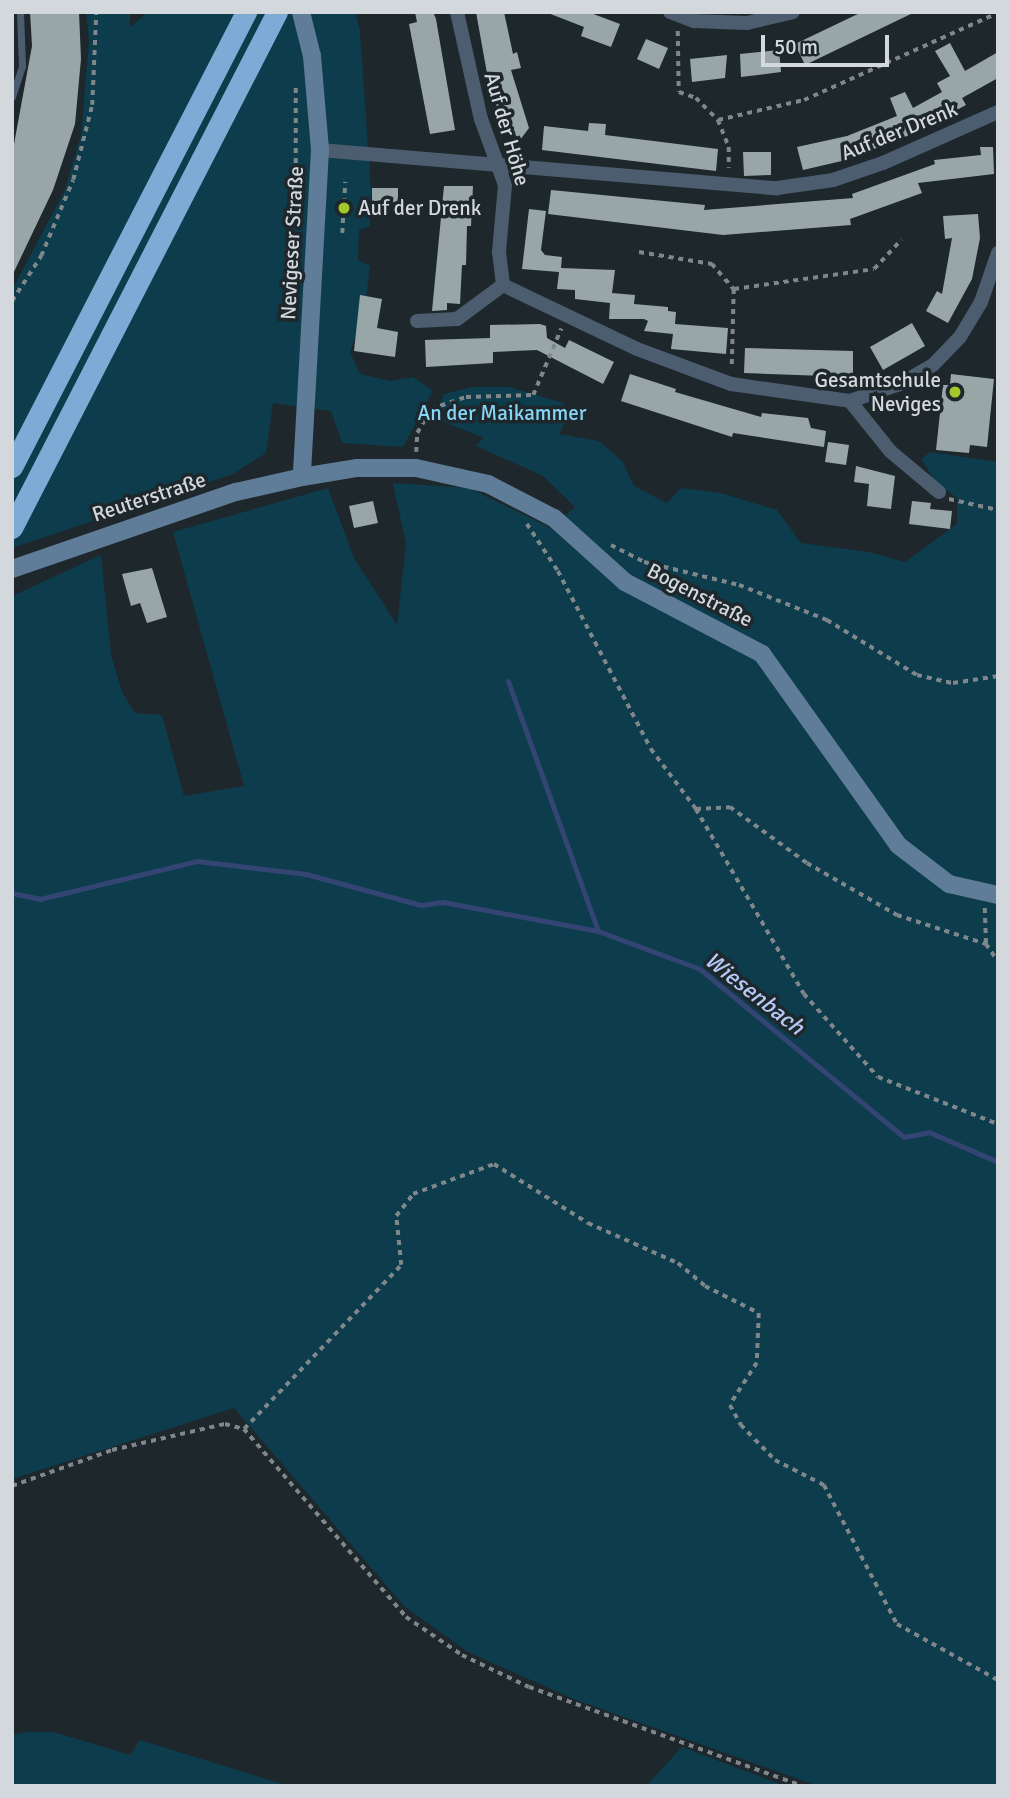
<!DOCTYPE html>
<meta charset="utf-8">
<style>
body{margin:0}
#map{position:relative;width:1010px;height:1798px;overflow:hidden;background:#1e272b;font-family:Signika,sans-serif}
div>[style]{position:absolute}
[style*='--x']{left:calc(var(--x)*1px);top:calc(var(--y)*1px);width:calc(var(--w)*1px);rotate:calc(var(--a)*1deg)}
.green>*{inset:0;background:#0d3c4c}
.stream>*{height:5px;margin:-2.5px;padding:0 2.5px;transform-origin:2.5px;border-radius:2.5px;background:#344573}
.building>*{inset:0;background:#99a6a8}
.path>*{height:3.5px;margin-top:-1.75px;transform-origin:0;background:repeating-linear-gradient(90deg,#7f878a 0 5px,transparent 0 10px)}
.lane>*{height:7px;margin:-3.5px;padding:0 3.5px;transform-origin:3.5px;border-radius:3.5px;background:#4b5d6f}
.street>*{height:14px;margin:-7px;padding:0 7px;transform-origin:7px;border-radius:7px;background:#4b5d6f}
.secondary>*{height:18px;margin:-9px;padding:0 9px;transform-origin:9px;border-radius:9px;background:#5f7d98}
.highway>*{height:21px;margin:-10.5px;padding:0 10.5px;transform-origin:10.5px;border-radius:10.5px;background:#7cabd6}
.dots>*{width:19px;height:19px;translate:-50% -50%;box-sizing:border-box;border:4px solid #1e272b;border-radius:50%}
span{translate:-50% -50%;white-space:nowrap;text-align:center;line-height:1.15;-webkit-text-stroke:7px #1e272b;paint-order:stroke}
.street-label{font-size:21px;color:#d2d8db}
.poi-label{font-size:21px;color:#d2d8db}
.left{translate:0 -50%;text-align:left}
.right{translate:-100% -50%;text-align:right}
.park-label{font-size:21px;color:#87d5f5}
.water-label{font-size:23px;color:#b6c9f6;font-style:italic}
.frame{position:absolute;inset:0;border:14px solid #d2d8db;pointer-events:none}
.scale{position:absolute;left:761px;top:35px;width:128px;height:32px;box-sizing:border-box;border:4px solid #d2d8db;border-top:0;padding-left:9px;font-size:21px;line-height:24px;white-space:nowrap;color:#d2d8db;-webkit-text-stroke:5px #1e272b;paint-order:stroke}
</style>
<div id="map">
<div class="green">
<i style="clip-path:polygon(86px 12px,130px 12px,130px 27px,148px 12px,355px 12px,360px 31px,371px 190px,370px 226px,359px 230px,358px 260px,370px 266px,365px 307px,350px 352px,360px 374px,390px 381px,413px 377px,433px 391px,403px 447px,342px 443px,331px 411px,273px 403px,266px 453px,233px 474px,12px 548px,12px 290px,64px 192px,81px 136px,89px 42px)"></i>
<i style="clip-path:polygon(471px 387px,509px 387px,563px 403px,570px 413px,559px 434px,599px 441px,623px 462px,634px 486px,667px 503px,681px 488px,721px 493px,777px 510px,801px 543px,869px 552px,905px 562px,957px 524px,957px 498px,936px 482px,921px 459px,930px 452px,998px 462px,998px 1786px,818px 1786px,576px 1700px,468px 1652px,404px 1606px,234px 1408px,12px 1479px,12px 596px,101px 555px,111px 655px,122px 692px,135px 713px,162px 715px,184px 796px,244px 786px,173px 532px,328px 488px,354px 558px,397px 625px,406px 544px,393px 483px,469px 488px,551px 528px,575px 507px,543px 476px,476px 446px,484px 438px,434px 418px,444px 394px)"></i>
<i style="clip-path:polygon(26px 1732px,54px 1732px,130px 1755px,140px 1740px,289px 1786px,12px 1786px,12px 1735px)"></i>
<i style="clip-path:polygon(682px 1747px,785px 1786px,646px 1786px)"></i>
</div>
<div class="stream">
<i style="--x:508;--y:681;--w:266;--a:70.2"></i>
<i style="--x:598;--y:931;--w:109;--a:20.4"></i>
<i style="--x:700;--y:969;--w:264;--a:39.5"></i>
<i style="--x:904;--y:1137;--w:25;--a:-11"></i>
<i style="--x:929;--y:1132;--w:75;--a:23.5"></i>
<i style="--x:12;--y:893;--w:29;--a:12"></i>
<i style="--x:40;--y:899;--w:162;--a:-13.6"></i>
<i style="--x:197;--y:861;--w:110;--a:6.8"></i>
<i style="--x:306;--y:874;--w:119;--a:15.1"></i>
<i style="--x:421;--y:905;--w:22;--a:-8"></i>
<i style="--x:443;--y:902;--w:158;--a:10.6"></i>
</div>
<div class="building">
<i style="clip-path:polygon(30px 12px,79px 12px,81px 59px,75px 124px,53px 190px,12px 276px,12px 155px,32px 46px)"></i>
<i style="clip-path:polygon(415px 12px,433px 12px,436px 19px,455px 130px,430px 134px,409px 24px,417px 22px)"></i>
<i style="clip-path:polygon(476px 12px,504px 12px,513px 54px,517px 52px,521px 68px,511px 70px,529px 128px,520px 140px,511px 130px,505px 132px,488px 79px)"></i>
<i style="clip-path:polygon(588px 12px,620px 24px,611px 47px,581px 36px,584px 27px,548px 13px)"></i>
<i style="clip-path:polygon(862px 12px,915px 12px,805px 65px,795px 44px)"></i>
<i style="clip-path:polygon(646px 39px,668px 48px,659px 69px,637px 59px)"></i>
<i style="clip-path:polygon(950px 43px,965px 71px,998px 52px,998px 78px,962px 98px,966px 105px,912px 134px,846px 160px,803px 170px,797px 147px,847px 136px,897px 116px,890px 98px,905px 92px,913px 108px,942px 92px,937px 83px,950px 76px,935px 51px)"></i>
<i style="clip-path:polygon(779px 50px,781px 72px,741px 77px,740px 54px)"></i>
<i style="clip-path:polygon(727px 55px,725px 78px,692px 82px,690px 59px)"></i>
<i style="clip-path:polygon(589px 123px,606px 124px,605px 135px,718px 149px,716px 171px,542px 150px,544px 126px,588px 131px)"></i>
<i style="clip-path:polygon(980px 147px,993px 147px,994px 174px,918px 183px,922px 193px,850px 219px,851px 225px,723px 235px,548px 214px,551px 190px,705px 205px,704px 210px,853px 198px,852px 194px,935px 164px,934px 160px,981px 155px)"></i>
<i style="clip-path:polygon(743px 152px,771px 152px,771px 175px,744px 176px)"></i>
<i style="clip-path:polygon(444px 186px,473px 186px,471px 226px,467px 226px,466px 265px,462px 265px,460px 304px,447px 303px,447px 310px,432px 311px)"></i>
<i style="clip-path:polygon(372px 188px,398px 188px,398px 202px,372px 202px)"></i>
<i style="clip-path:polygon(529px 209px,546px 211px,541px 250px,545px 255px,562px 257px,561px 268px,615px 270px,612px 293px,635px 295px,634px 304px,668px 307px,668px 311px,676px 312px,675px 324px,728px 328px,726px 354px,671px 349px,673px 334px,644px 331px,648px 321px,644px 319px,609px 319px,610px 303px,575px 299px,575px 290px,557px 289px,559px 272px,522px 269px)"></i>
<i style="clip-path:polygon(978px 214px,980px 238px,972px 279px,948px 323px,926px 311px,937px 291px,942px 294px,952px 238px,945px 239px,943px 216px)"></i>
<i style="clip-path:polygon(360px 295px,382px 299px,377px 328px,398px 332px,395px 357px,354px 351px)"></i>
<i style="clip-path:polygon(912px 323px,925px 346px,883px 370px,870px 347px)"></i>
<i style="clip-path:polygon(540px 324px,546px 326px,547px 338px,565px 348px,569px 340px,614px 362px,603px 384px,537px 350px,493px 352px,493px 363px,426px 367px,425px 340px,490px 338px,490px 325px)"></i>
<i style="clip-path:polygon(745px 348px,853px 351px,853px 377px,744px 373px)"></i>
<i style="clip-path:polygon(630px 374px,676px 389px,675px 392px,761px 417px,762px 413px,808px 418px,811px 428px,826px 431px,824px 447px,733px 433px,732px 437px,621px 401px)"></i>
<i style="clip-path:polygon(951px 374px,994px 379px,987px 447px,970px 445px,969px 453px,936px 450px,943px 385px,950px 385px)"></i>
<i style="clip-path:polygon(828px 442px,849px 445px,846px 465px,825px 462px)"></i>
<i style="clip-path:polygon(856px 466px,895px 476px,891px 509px,867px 506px,869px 484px,854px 482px)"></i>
<i style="clip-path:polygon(373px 501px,378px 523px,354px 528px,349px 506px)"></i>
<i style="clip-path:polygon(912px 501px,931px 503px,930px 509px,952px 511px,950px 529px,909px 524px)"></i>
<i style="clip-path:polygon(152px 568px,167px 617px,147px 623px,140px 603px,131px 606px,122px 574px)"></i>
</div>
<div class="path">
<i style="--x:678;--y:31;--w:61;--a:89.1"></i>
<i style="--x:679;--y:92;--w:18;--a:19"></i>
<i style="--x:696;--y:98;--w:31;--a:45"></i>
<i style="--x:718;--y:120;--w:29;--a:68"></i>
<i style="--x:729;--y:147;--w:21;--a:90"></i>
<i style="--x:296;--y:88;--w:113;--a:90"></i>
<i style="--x:718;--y:120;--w:88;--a:-13.1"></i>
<i style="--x:804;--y:100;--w:213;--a:-24.2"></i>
<i style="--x:342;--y:233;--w:51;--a:-86.6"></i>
<i style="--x:639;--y:252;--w:74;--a:9.3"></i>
<i style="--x:712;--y:264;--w:33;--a:49"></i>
<i style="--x:734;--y:289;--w:79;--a:91.5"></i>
<i style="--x:734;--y:289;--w:141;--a:-8.1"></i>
<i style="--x:874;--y:269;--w:40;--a:-47"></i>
<i style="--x:12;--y:301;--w:54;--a:-57.2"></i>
<i style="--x:41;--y:256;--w:82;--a:-67.2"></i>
<i style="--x:73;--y:180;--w:77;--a:-75.8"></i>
<i style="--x:92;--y:105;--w:93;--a:-87.5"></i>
<i style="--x:416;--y:452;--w:19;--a:-87"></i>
<i style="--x:417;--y:433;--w:28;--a:-60"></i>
<i style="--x:431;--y:409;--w:37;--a:-19"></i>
<i style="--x:466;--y:397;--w:67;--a:-1.7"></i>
<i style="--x:533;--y:395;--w:72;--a:-67"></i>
<i style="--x:949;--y:499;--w:50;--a:12.7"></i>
<i style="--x:527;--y:524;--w:56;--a:56.6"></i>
<i style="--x:558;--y:571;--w:201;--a:62.4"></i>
<i style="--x:651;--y:749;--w:75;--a:53.1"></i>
<i style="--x:696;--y:809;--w:214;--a:59.7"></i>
<i style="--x:804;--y:994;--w:111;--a:48.3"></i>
<i style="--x:878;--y:1077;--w:129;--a:21.4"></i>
<i style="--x:611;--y:545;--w:37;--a:27"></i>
<i style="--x:644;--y:562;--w:98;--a:13.6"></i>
<i style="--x:739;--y:585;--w:95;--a:21.7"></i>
<i style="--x:827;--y:620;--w:105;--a:31.4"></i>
<i style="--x:917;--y:675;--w:37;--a:13"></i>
<i style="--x:953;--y:683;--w:46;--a:-8.8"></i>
<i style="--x:696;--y:809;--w:34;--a:-3"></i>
<i style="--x:730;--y:807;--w:95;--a:36"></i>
<i style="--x:807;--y:863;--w:104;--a:30"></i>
<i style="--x:897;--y:915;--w:94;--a:18"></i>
<i style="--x:985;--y:908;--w:36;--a:88"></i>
<i style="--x:986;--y:944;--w:21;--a:55"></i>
<i style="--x:244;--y:1429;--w:227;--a:-46.2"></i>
<i style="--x:401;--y:1265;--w:49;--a:-95.8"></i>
<i style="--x:396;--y:1216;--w:28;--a:-52"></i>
<i style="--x:413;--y:1194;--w:86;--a:-20.3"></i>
<i style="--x:494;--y:1164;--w:111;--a:32.1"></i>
<i style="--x:588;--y:1223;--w:98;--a:24"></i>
<i style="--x:678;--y:1263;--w:35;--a:40"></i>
<i style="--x:705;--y:1286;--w:60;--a:26.6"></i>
<i style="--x:759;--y:1313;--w:50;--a:92.3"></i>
<i style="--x:757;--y:1363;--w:50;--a:122.7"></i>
<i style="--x:730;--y:1405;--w:23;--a:61"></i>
<i style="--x:741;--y:1425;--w:49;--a:45.8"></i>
<i style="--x:775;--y:1460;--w:55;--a:27"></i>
<i style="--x:824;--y:1485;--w:157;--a:62.3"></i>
<i style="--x:897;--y:1624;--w:115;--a:29"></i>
<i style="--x:12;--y:1486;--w:106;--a:-19.8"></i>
<i style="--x:112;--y:1450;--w:116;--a:-13"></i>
<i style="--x:225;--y:1424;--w:20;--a:15"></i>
<i style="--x:244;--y:1429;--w:248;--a:49.2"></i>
<i style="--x:406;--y:1617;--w:68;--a:34.2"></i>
<i style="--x:462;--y:1655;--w:74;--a:25.5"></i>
<i style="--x:529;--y:1687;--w:290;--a:19.9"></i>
</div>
<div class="lane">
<i style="--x:12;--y:97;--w:33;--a:-72"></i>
<i style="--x:22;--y:66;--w:54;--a:-92.1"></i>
</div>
<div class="street">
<i style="--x:457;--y:12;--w:110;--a:77.4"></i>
<i style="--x:481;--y:119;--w:70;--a:70"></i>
<i style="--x:505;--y:185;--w:67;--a:95.1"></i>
<i style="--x:499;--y:252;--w:33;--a:83"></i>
<i style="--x:670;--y:12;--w:26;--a:21"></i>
<i style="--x:694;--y:21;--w:53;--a:2.2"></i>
<i style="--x:747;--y:23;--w:47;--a:-13.4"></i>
<i style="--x:320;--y:150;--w:459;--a:4.8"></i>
<i style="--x:777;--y:188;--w:57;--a:-8.1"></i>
<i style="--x:833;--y:180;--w:53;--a:-18.8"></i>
<i style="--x:883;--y:163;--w:126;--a:-23.9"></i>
<i style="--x:503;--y:285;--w:148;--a:25.5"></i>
<i style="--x:637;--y:349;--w:100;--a:20.4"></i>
<i style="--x:731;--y:384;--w:120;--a:8.1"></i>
<i style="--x:850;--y:401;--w:53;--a:-18.8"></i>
<i style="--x:900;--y:384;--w:38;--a:-30"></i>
<i style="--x:933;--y:365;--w:39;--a:-46"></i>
<i style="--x:960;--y:337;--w:41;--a:-59"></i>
<i style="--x:981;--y:302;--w:52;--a:-70.9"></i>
<i style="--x:417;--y:321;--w:40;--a:-2.9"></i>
<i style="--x:457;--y:319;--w:57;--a:-36.5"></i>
<i style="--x:850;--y:401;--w:64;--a:51.3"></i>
<i style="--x:890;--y:451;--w:64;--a:39.9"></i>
</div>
<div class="secondary">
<i style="--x:301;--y:12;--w:45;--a:76"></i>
<i style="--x:312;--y:56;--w:94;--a:85.1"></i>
<i style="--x:320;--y:150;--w:327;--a:93.2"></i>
<i style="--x:12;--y:569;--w:237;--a:-19"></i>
<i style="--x:236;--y:492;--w:68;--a:-12.8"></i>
<i style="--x:302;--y:477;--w:56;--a:-9.3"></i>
<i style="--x:357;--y:468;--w:59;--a:0"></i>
<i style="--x:416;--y:468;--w:74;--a:12.5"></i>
<i style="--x:488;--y:484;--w:74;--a:27.3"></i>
<i style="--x:554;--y:518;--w:96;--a:42"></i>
<i style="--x:625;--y:582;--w:155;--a:27.7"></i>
<i style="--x:762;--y:654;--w:234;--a:54.5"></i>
<i style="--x:898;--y:845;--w:64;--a:37.4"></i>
<i style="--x:949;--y:884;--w:50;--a:12.7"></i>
</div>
<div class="highway">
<i style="--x:12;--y:467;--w:512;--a:-62.78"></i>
<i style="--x:12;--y:528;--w:580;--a:-62.82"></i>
</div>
<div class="dots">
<i style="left:344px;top:208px;background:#a2c929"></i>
<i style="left:955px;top:392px;background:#a2c929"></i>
</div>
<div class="street-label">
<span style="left:507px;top:129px;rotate:74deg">Auf der Höhe</span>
<span style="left:899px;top:131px;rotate:-22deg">Auf der Drenk</span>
<span style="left:292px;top:243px;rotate:-87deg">Nevigeser Straße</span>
<span style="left:149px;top:497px;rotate:-18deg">Reuterstraße</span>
<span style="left:700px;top:595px;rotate:27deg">Bogenstraße</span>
</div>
<div class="poi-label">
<span class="left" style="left:358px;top:208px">Auf der Drenk</span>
<span class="right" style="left:941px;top:392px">Gesamtschule<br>Neviges</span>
</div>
<div class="park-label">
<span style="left:502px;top:413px">An der Maikammer</span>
</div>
<div class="water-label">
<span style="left:754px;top:994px;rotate:38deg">Wiesenbach</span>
</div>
<div class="frame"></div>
<div class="scale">50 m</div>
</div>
